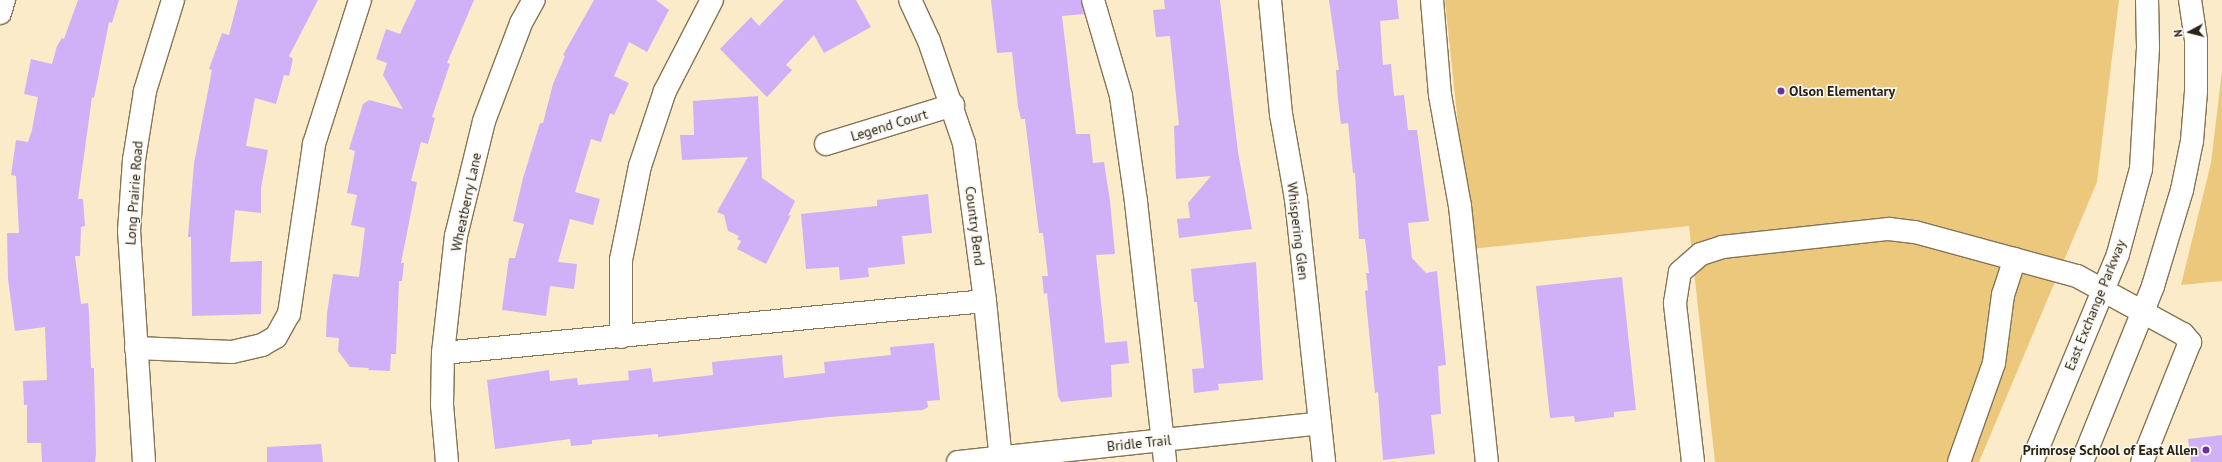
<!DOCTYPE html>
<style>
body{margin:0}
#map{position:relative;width:2222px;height:462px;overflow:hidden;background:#fcebc9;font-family:"PT Sans",sans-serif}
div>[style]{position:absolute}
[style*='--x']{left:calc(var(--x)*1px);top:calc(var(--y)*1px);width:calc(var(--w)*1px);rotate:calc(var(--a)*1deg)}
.green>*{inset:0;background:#ebc87b}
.building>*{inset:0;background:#d0b0f7}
.roads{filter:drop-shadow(1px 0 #847556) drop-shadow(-1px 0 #847556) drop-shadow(0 1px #847556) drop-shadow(0 -1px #847556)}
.minor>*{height:22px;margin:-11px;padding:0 11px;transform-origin:11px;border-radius:11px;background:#fff}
.dots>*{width:11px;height:11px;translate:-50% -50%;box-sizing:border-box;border:2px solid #fdfaf3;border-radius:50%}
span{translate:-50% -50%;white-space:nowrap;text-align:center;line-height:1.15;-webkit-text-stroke:3px #fdfaf3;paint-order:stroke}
.poi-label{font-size:14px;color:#292316;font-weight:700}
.left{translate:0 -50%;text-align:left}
.right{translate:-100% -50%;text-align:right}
.street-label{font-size:14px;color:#292316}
.north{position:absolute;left:2170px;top:12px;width:40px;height:40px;-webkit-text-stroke:3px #fdfaf3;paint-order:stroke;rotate:263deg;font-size:11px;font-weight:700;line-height:16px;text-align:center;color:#292316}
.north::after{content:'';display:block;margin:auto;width:14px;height:18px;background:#292316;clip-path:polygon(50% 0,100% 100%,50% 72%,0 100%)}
</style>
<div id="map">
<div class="green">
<i style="clip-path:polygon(1445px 0,2119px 0,2097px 182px,1979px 462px,1715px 462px,1689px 226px,1471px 249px)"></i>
<i style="clip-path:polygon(2222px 71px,2222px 281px,2181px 285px,2211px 163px)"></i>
</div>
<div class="building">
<i style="clip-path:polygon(78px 0,119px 0,112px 23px,109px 22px,94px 98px,92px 97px,78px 199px,83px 199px,85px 226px,81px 227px,80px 256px,75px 256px,81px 304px,88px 303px,89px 313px,91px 368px,94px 368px,96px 455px,95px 462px,42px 462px,41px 443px,27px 443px,27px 405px,24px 405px,23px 381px,47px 380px,45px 327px,15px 331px,8px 279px,7px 233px,19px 233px,16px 176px,11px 175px,16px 140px,28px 142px,32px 130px,38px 97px,24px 94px,31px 59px,52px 64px,57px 46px,62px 38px,64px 39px)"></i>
<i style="clip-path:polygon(238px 0,318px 0,289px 56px,293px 59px,289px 76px,284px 75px,276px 104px,255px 98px,246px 146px,268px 150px,261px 188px,261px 213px,235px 210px,230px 262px,262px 261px,261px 314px,192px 316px,191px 237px,188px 237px,194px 163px,212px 70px,209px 69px,222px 33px,229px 35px)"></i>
<i style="clip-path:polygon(416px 0,474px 0,447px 63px,450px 64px,432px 117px,435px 118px,428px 144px,421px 142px,411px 181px,417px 182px,401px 263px,404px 263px,402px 281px,399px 281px,396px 354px,391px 354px,390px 371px,368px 370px,369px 368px,350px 367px,338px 351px,339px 338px,326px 337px,327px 313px,333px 274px,359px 277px,365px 228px,351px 225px,357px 195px,347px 193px,355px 151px,349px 149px,363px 104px,369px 100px,403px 109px,383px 75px,387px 63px,376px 59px,386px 29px,400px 34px)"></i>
<i style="clip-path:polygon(594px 0,656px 0,669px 10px,647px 52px,629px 42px,614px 76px,629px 83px,614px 115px,610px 113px,601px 142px,591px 139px,575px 192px,600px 199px,593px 225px,570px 219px,558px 262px,577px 264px,574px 289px,550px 286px,546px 316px,502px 310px,509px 258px,515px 258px,524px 224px,513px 221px,523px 178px,540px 123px,543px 123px,553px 84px,565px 56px,563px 55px)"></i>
<i style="clip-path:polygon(784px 0,856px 0,871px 27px,824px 53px,814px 35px,786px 65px,792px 70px,767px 97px,720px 49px,751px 17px,759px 26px)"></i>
<i style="clip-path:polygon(991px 0,1081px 0,1084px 14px,1062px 16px,1076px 134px,1090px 134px,1093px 163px,1104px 162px,1110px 201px,1115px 254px,1096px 255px,1103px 321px,1105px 343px,1127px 341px,1129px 363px,1111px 365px,1112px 397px,1061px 402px,1058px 396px,1047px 293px,1044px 294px,1042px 276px,1048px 276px,1043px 233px,1039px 233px,1025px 119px,1021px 119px,1018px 107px,1012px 52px,997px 53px)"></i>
<i style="clip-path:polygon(1164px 0,1220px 0,1238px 152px,1252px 229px,1179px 238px,1177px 219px,1190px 218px,1188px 203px,1211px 176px,1176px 179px,1174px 126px,1179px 125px,1170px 36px,1156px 37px,1153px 10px,1165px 9px)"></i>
<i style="clip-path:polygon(1329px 0,1397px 0,1399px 19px,1380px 21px,1383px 65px,1391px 64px,1394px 96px,1404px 95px,1408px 130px,1417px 130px,1429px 221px,1408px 223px,1412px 258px,1426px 273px,1437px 271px,1446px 365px,1438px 366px,1441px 414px,1431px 415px,1435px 454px,1383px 460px,1378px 392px,1375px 393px,1365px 291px,1368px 290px,1366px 273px,1369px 273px,1365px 239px,1359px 239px,1355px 173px,1353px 173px,1348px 123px,1341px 124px,1338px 100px,1336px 70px,1339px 70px)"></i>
<i style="clip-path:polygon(758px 96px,762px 178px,795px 201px,788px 216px,791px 215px,766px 264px,737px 249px,741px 241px,737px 239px,739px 236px,728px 231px,724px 215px,717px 212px,748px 157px,682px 160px,680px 135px,694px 135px,693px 101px)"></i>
<i style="clip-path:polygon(928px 194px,932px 233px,902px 236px,905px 264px,868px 268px,869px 277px,840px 280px,839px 267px,806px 269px,801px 214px,877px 206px,877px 200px)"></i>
<i style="clip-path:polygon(1256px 262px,1263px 380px,1218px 384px,1219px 390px,1194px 393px,1192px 369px,1204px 368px,1197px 302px,1194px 302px,1191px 269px)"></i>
<i style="clip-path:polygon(1622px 277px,1636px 410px,1614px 412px,1614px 417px,1575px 422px,1574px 416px,1550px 418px,1536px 286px)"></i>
<i style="clip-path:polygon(934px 343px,940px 400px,927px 401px,928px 407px,923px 410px,829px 417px,658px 437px,658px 434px,592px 440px,592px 444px,571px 446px,570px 439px,495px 449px,487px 380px,549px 370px,550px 381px,577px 378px,578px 385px,629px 380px,628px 371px,651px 368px,653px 382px,713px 375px,712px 362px,782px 355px,784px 378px,825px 373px,824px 362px,891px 355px,890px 347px)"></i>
<i style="clip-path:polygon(2222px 435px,2222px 462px,2191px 462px,2188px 439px)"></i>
<i style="clip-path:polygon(321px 444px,323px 462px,267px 462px,267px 447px)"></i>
</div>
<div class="roads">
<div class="minor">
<i style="--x:910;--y:0;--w:45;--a:65.1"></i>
<i style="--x:929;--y:41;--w:108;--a:71.1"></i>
<i style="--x:964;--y:143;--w:159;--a:82.4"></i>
<i style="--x:985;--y:301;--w:162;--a:84.3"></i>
<i style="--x:1093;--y:0;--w:100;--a:73.7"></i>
<i style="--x:1121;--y:96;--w:107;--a:81.9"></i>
<i style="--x:1136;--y:202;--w:262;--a:83.6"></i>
<i style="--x:1270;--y:0;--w:115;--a:84.5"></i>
<i style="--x:1281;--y:114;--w:86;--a:80"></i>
<i style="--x:1296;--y:199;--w:264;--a:83.9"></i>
<i style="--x:1432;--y:0;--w:95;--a:85.2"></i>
<i style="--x:1440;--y:95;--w:113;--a:79.8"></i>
<i style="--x:1460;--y:206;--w:257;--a:84"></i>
<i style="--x:0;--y:13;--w:14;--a:-73"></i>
<i style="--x:826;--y:144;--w:133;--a:-17.1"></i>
<i style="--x:621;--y:337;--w:77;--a:-90"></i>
<i style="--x:621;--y:260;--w:96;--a:-78.6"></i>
<i style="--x:640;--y:166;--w:79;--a:-71.6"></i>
<i style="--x:665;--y:91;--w:102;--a:-62.7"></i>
<i style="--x:136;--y:348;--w:96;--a:2.4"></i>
<i style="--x:232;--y:352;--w:31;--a:-13"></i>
<i style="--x:262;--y:345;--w:16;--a:-30"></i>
<i style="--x:276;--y:337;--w:26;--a:-61"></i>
<i style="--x:289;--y:314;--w:172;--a:-81.6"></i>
<i style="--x:314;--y:144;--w:151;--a:-72.3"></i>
<i style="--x:443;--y:353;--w:544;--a:-5.48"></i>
<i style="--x:144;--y:462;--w:231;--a:-93.7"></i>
<i style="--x:129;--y:231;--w:71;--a:-86"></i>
<i style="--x:134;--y:160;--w:70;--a:-80.9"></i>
<i style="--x:145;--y:91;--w:95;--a:-72.9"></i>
<i style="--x:447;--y:462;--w:57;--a:-95"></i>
<i style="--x:442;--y:405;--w:52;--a:-88.9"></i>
<i style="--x:443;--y:353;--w:118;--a:-83.7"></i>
<i style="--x:456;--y:236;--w:118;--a:-76.3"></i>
<i style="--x:484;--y:121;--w:105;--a:-69.3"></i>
<i style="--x:521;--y:23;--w:26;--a:-61"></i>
<i style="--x:958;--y:462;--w:364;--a:-6.1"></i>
<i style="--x:1693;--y:462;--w:160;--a:-96.5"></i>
<i style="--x:1675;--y:303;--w:31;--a:-81"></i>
<i style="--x:1680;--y:272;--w:28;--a:-41"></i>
<i style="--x:1701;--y:254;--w:22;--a:-18"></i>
<i style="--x:1722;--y:247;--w:168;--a:-6.2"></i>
<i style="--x:1889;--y:229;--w:26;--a:7"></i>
<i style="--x:1915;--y:232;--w:168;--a:15.2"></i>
<i style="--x:2077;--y:276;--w:121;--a:28.7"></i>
<i style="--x:2183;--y:334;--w:11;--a:49"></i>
<i style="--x:2190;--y:342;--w:129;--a:111.8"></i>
<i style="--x:1959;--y:462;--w:105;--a:-70.5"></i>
<i style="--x:1994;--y:363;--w:69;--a:-82.5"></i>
<i style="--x:2003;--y:295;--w:38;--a:-72"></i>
<i style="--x:2032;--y:462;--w:225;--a:-67.5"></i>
<i style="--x:2118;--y:254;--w:88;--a:-74.9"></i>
<i style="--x:2141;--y:169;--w:122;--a:-86.7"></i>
<i style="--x:2148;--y:47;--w:47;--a:-91.2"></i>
<i style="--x:2082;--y:462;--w:190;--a:-68"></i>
<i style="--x:2153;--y:286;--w:100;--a:-73.2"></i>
<i style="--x:2182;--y:190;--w:50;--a:-78.5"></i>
<i style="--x:2192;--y:141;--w:50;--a:-85.4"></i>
<i style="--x:2196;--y:91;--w:51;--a:-90"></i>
<i style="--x:2196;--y:40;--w:40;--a:-98.5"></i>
</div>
</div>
<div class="dots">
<i style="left:1781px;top:91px;background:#6e2fa5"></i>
<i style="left:2206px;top:450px;background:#6e2fa5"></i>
</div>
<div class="poi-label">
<span class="left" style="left:1789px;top:91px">Olson Elementary</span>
<span class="right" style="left:2198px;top:450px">Primrose School of East Allen</span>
</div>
<div class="street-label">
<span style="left:889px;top:125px;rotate:-17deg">Legend Court</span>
<span style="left:134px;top:193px;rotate:-86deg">Long Prairie Road</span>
<span style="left:466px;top:202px;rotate:-78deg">Wheatberry Lane</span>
<span style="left:975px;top:226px;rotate:83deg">Country Bend</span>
<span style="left:1298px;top:231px;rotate:83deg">Whispering Glen</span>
<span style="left:2095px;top:305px;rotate:-68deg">East Exchange Parkway</span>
<span style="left:1139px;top:443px;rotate:-6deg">Bridle Trail</span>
</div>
<div class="north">N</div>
</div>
